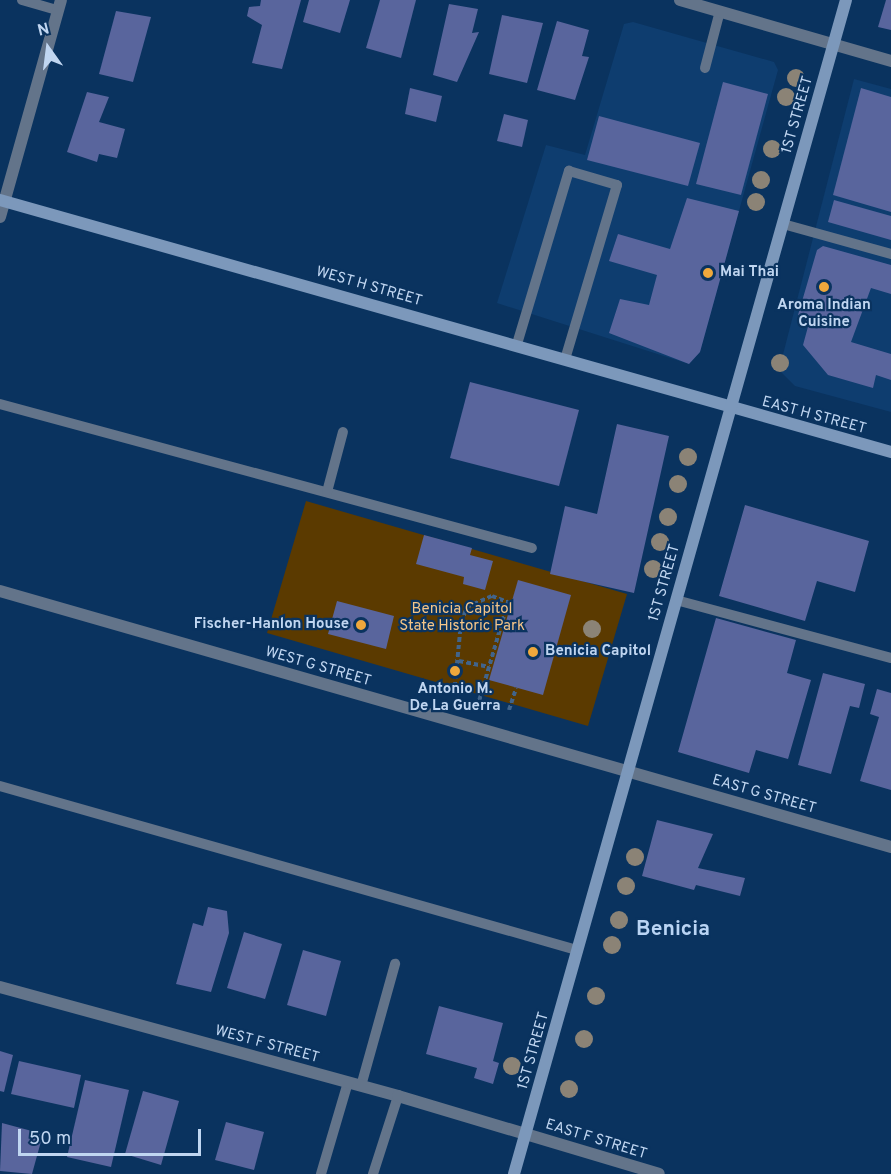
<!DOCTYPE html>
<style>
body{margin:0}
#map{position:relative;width:891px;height:1174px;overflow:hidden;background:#0a335f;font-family:Overpass,sans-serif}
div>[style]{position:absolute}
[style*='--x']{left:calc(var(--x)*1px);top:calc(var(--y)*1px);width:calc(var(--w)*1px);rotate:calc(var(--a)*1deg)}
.built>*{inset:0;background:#0e3d6f}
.green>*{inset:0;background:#5b3a00}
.building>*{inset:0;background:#59659d}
.path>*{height:4px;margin-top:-2px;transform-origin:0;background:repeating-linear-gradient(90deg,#41648b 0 4.5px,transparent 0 7.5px)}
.lane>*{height:10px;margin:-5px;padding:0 5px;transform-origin:5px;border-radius:5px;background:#63748a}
.street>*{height:12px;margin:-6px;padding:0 6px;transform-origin:6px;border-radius:6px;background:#63748a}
.secondary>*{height:12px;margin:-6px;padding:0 6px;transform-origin:6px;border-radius:6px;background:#7c98bb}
.trees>*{width:18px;height:18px;margin:-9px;border-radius:50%;background:#8b8376}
.dots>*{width:16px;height:16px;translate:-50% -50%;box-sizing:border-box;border:3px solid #0a335f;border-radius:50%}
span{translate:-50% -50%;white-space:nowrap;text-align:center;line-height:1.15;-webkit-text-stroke:4.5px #0a335f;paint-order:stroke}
.street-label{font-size:15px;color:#c0d6f1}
.poi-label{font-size:15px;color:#c0d6f1;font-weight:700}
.left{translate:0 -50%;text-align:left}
.right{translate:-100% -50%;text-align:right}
.park-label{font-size:15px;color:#f4c588}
.district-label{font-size:21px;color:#b9d4f4;font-weight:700}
.north{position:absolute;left:18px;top:18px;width:60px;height:60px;-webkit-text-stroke:4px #0a335f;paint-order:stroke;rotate:346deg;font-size:16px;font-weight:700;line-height:24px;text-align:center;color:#c0d6f1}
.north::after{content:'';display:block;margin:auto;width:21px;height:27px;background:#c0d6f1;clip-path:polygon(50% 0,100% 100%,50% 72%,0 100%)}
.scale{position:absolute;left:18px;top:1129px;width:183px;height:27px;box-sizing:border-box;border:3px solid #c0d6f1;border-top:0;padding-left:8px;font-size:18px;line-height:21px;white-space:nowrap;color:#c0d6f1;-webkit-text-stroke:4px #0a335f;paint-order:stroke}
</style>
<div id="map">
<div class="built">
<i style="clip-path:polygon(633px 22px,774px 62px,778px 70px,700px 352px,689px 364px,497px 303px,546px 145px,585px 155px,624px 24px)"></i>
<i style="clip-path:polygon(854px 79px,891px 89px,891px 412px,795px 386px,779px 370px)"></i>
</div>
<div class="green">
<i style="clip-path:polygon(306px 501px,627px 594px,588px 726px,267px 633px)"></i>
</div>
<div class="building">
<i style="clip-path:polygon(261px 0,301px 0,282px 69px,252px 63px,262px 25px,247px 16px,249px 7px,260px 6px)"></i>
<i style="clip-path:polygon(309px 0,350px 0,340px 33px,303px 22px)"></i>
<i style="clip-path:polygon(380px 0,416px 0,401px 58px,366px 48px)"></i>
<i style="clip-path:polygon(886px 0,891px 0,891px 30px,878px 27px)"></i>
<i style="clip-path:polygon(449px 4px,478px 9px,472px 33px,479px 32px,457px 82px,433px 75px)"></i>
<i style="clip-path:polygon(116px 11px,151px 17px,133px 82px,99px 74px)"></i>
<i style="clip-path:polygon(502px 15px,543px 23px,527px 83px,489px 74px)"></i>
<i style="clip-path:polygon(557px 21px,589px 30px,582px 56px,589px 57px,575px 100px,537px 90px)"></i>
<i style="clip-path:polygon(723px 82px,768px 94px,741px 195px,696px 184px)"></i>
<i style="clip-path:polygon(410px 88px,442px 96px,436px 122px,405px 114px)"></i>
<i style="clip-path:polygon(861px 88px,891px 97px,891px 212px,833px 195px)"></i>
<i style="clip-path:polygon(87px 92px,109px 97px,99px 122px,125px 129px,117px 158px,99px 154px,97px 162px,67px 152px)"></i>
<i style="clip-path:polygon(504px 114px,528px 120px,522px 147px,497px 141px)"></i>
<i style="clip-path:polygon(599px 116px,700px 143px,688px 186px,587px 160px)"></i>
<i style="clip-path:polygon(687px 198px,739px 211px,700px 352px,689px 364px,609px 333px,620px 299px,649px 305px,657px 275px,609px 261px,618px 234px,670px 249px)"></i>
<i style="clip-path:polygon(834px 200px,891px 216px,891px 240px,828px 222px)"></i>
<i style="clip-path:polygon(823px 246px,891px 265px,891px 294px,871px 288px,851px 342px,891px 354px,891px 380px,876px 375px,873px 388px,828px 375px,803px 345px,809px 323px,798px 315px,817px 250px)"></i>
<i style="clip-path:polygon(470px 382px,579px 410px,559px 486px,450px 458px)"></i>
<i style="clip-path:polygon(617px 424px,669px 436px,634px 593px,550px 574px,565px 506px,597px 514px)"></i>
<i style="clip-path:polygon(745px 505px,869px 541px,855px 592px,817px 581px,805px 621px,719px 596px)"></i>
<i style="clip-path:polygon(424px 535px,472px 548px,470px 555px,493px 561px,485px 590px,463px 584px,464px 577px,416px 564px)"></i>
<i style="clip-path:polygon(518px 580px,571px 595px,543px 695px,489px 680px)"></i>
<i style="clip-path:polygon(337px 601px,394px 616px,386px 649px,328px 634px)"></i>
<i style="clip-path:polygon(716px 618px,796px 640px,787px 673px,811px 680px,788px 759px,756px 750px,749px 773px,678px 752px)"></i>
<i style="clip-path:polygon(823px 673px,865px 684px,859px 708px,850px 706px,831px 774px,798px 765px)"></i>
<i style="clip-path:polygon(877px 689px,891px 693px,891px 790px,860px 781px,879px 717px,870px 714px)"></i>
<i style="clip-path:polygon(657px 820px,713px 834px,698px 868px,745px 878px,740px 896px,696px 885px,694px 890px,642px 876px)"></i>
<i style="clip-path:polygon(208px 907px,227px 911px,229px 933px,211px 992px,176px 984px,193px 923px,203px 926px)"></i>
<i style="clip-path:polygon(244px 932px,282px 944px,265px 999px,227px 988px)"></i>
<i style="clip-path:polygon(303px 950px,341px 961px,326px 1016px,287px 1005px)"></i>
<i style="clip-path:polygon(439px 1006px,503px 1023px,493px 1061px,499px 1063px,493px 1084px,474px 1078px,477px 1068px,426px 1054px)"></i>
<i style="clip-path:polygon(0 1051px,13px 1055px,4px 1092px,0 1091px)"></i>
<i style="clip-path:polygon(19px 1061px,81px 1075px,74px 1108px,11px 1094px)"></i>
<i style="clip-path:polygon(85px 1080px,129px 1090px,111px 1167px,67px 1157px)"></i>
<i style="clip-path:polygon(143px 1091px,179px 1101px,161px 1165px,125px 1154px)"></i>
<i style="clip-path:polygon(226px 1122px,264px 1132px,254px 1170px,215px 1160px)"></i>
<i style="clip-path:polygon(2px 1123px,43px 1134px,32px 1174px,0 1171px)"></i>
</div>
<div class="path">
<i style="--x:459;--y:661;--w:31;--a:11"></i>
<i style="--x:454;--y:694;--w:72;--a:-84.4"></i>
<i style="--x:461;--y:622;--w:16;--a:-68"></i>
<i style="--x:467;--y:607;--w:27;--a:-24"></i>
<i style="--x:492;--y:596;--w:17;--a:21"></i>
<i style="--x:508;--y:602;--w:103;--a:106.3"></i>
<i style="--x:509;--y:710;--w:23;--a:-72"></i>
</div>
<div class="lane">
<i style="--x:22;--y:0;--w:37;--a:16"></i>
<i style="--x:705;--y:68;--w:59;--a:-75.3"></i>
<i style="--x:783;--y:224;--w:112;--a:15.5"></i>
<i style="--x:517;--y:344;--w:181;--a:-73.3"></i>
<i style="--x:569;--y:171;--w:50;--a:16.3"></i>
<i style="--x:617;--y:185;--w:182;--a:106.6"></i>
<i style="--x:0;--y:404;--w:551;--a:15.15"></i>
<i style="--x:327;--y:492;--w:62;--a:-75.1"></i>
<i style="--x:676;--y:600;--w:223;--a:15.1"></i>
<i style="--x:0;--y:786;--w:600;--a:15.87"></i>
<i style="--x:361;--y:1086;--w:127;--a:-74.4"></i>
<i style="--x:321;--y:1174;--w:96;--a:-73.6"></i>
<i style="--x:373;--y:1174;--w:82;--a:-72.2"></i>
</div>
<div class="street">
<i style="--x:680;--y:0;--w:220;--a:16.1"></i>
<i style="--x:0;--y:217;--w:225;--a:-74.3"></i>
<i style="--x:0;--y:591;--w:927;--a:16.03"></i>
<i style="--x:0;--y:987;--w:413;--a:15.3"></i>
<i style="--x:398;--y:1096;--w:272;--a:16.6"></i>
</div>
<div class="secondary">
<i style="--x:0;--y:200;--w:926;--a:15.79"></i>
<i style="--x:514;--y:1174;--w:1220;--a:-74.21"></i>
</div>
<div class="trees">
<i style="left:796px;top:78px"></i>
<i style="left:786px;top:97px"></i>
<i style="left:772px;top:149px"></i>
<i style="left:761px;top:180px"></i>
<i style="left:756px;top:202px"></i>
<i style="left:780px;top:363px"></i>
<i style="left:688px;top:457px"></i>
<i style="left:678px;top:484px"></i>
<i style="left:668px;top:517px"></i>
<i style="left:660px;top:542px"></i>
<i style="left:653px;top:569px"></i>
<i style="left:592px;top:629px"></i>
<i style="left:635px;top:857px"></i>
<i style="left:626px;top:886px"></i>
<i style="left:619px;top:920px"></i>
<i style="left:612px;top:945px"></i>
<i style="left:596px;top:996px"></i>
<i style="left:584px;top:1039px"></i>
<i style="left:512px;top:1066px"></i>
<i style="left:569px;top:1089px"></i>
</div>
<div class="dots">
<i style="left:708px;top:273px;background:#eea83c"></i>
<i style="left:824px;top:287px;background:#eea83c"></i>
<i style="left:361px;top:625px;background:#eea83c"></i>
<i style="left:533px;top:652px;background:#eea83c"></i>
<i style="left:455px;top:671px;background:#eea83c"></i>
</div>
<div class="street-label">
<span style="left:798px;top:115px;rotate:-74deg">1ST STREET</span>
<span style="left:369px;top:287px;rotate:16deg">WEST H STREET</span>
<span style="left:814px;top:416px;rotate:15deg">EAST H STREET</span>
<span style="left:665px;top:583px;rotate:-74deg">1ST STREET</span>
<span style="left:318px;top:667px;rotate:16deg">WEST G STREET</span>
<span style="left:764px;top:795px;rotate:16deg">EAST G STREET</span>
<span style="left:267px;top:1045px;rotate:15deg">WEST F STREET</span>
<span style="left:534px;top:1051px;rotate:-74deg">1ST STREET</span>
<span style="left:596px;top:1140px;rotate:17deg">EAST F STREET</span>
</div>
<div class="poi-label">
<span class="left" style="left:720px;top:273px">Mai Thai</span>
<span style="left:824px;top:314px">Aroma Indian<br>Cuisine</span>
<span class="right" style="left:349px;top:625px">Fischer-Hanlon House</span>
<span class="left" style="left:545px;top:652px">Benicia Capitol</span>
<span style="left:455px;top:698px">Antonio M.<br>De La Guerra</span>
</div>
<div class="park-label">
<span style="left:462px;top:618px">Benicia Capitol<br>State Historic Park</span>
</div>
<div class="district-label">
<span style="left:673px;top:930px">Benicia</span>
</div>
<div class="north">N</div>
<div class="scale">50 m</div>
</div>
